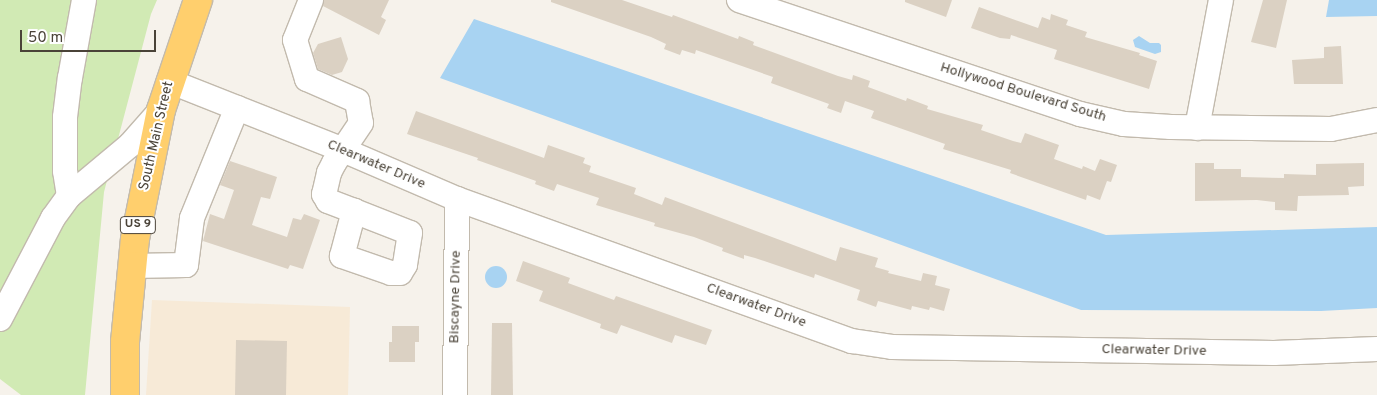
<!DOCTYPE html>
<style>
body{margin:0}
#map{position:relative;width:1377px;height:395px;overflow:hidden;background:#f6f2eb;font-family:Overpass,sans-serif}
div>[style]{position:absolute}
[style*='--x']{left:calc(var(--x)*1px);top:calc(var(--y)*1px);width:calc(var(--w)*1px);rotate:calc(var(--a)*1deg)}
.commercial>*{inset:0;background:#f7ead7}
.green>*{inset:0;background:#d1eab4}
.water>*{inset:0;background:#a8d3f2}
.round{border-radius:50%}
.building>*{inset:0;background:#dbd1c3}
.roads{filter:drop-shadow(1px 0 #c2baad) drop-shadow(-1px 0 #c2baad) drop-shadow(0 1px #c2baad) drop-shadow(0 -1px #c2baad)}
.minor>*{height:24px;margin:-12px;padding:0 12px;transform-origin:12px;border-radius:12px;background:#fff}
.highway>*{height:28px;margin:-14px;padding:0 14px;transform-origin:14px;border-radius:14px;background:#ffcf6d}
span{translate:-50% -50%;white-space:nowrap;text-align:center;line-height:1.15;-webkit-text-stroke:4px #fff;paint-order:stroke}
.shield-label span{padding:1px 4px;background:#fff;border:1px solid;border-radius:4px;-webkit-text-stroke-width:0}
.shield-label{font-size:12px;color:#4a4338;font-weight:700}
.street-label{font-size:14px;color:#4a4338}
.scale{position:absolute;left:20px;top:30px;width:136px;height:22px;box-sizing:border-box;border:2px solid #4a4338;border-top:0;padding-left:6px;font-size:15px;line-height:18px;white-space:nowrap;color:#4a4338;-webkit-text-stroke:4px #fff;paint-order:stroke}
</style>
<div id="map">
<div class="commercial">
<i style="clip-path:polygon(152px 300px,350px 307px,348px 395px,146px 395px)"></i>
</div>
<div class="green">
<i style="clip-path:polygon(0 0,157px 0,151px 14px,104px 192px,85px 395px,21px 395px,0 379px)"></i>
</div>
<div class="water">
<i style="clip-path:polygon(1329px 0,1377px 0,1377px 16px,1326px 17px)"></i>
<i style="clip-path:polygon(474px 19px,1106px 235px,1377px 227px,1377px 308px,1321px 311px,1081px 310px,440px 78px)"></i>
<i style="clip-path:polygon(1139px 36px,1150px 43px,1159px 43px,1161px 45px,1161px 52px,1155px 54px,1135px 47px,1133px 40px)"></i>
<i class="round" style="left:485px;top:266px;width:22px;height:22px"></i>
</div>
<div class="building">
<i style="clip-path:polygon(324px 0,389px 0,381px 17px,386px 20px,379px 35px,323px 6px)"></i>
<i style="clip-path:polygon(551px 0,622px 0,672px 17px,673px 15px,738px 39px,739px 36px,754px 42px,753px 45px,838px 76px,852px 80px,853px 75px,870px 81px,868px 87px,906px 101px,907px 98px,928px 106px,927px 109px,983px 125px,981px 130px,1013px 141px,1021px 143px,1025px 133px,1059px 145px,1054px 159px,1082px 169px,1083px 166px,1095px 171px,1100px 159px,1117px 165px,1111px 182px,1107px 181px,1100px 200px,1087px 195px,1086px 200px,1010px 173px,1011px 170px,943px 149px,945px 144px,871px 118px,874px 111px,845px 101px,841px 113px,827px 108px,829px 104px,771px 83px,773px 77px,696px 50px,695px 54px,682px 50px,680px 55px,664px 49px,666px 44px,651px 37px,551px 2px)"></i>
<i style="clip-path:polygon(905px 0,952px 0,946px 17px,905px 2px)"></i>
<i style="clip-path:polygon(1263px 0,1287px 0,1276px 48px,1251px 42px)"></i>
<i style="clip-path:polygon(979px 7px,1038px 28px,1042px 17px,1050px 20px,1051px 14px,1068px 20px,1066px 25px,1087px 32px,1085px 37px,1140px 53px,1139px 55px,1157px 61px,1149px 89px,1054px 59px,1057px 50px,1011px 35px,1010px 39px,1000px 38px,971px 28px)"></i>
<i style="clip-path:polygon(341px 37px,348px 59px,342px 72px,332px 75px,318px 69px,313px 53px,318px 44px)"></i>
<i style="clip-path:polygon(1341px 46px,1343px 84px,1294px 84px,1292px 60px,1324px 58px,1324px 47px)"></i>
<i style="clip-path:polygon(416px 111px,544px 158px,548px 145px,585px 158px,583px 163px,591px 166px,589px 172px,636px 188px,634px 194px,662px 205px,665px 197px,836px 261px,840px 247px,878px 258px,875px 267px,889px 271px,888px 273px,921px 281px,923px 273px,937px 276px,935px 285px,950px 289px,944px 311px,930px 307px,929px 310px,912px 306px,911px 310px,878px 301px,876px 307px,857px 300px,860px 290px,815px 274px,814px 278px,755px 258px,744px 255px,744px 259px,722px 251px,723px 248px,694px 237px,654px 226px,655px 223px,596px 205px,599px 198px,557px 184px,554px 191px,535px 184px,536px 181px,477px 160px,478px 158px,407px 134px)"></i>
<i style="clip-path:polygon(230px 161px,277px 177px,270px 199px,261px 197px,252px 225px,287px 237px,293px 218px,301px 220px,304px 214px,320px 220px,303px 269px,290px 265px,288px 269px,203px 241px,210px 214px,224px 219px,234px 190px,220px 185px)"></i>
<i style="clip-path:polygon(1195px 163px,1214px 163px,1214px 169px,1241px 169px,1241px 177px,1284px 178px,1284px 174px,1316px 175px,1316px 164px,1364px 163px,1364px 186px,1348px 187px,1349px 195px,1298px 196px,1297px 211px,1275px 210px,1275px 202px,1257px 200px,1195px 201px)"></i>
<i style="clip-path:polygon(523px 261px,570px 278px,568px 283px,614px 300px,616px 296px,712px 330px,706px 345px,675px 335px,672px 343px,621px 325px,617px 334px,600px 328px,601px 324px,539px 301px,543px 291px,516px 281px)"></i>
<i style="clip-path:polygon(492px 323px,512px 323px,513px 395px,491px 395px)"></i>
<i style="clip-path:polygon(392px 326px,419px 326px,419px 342px,415px 342px,415px 362px,389px 362px,389px 342px,392px 342px)"></i>
<i style="clip-path:polygon(236px 340px,287px 341px,286px 395px,235px 395px)"></i>
</div>
<div class="roads">
<div class="minor">
<i style="--x:311;--y:0;--w:43;--a:111.8"></i>
<i style="--x:295;--y:40;--w:41;--a:72.9"></i>
<i style="--x:307;--y:79;--w:55;--a:23.7"></i>
<i style="--x:357;--y:101;--w:22;--a:80"></i>
<i style="--x:361;--y:123;--w:48;--a:124"></i>
<i style="--x:334;--y:163;--w:11;--a:117"></i>
<i style="--x:329;--y:173;--w:22;--a:103"></i>
<i style="--x:324;--y:194;--w:8;--a:60"></i>
<i style="--x:328;--y:201;--w:28;--a:21"></i>
<i style="--x:354;--y:211;--w:60;--a:21.4"></i>
<i style="--x:410;--y:233;--w:32;--a:99"></i>
<i style="--x:405;--y:265;--w:9;--a:122"></i>
<i style="--x:400;--y:273;--w:9;--a:180"></i>
<i style="--x:391;--y:273;--w:52;--a:-160.9"></i>
<i style="--x:342;--y:256;--w:47;--a:-75.1"></i>
<i style="--x:739;--y:0;--w:360;--a:18.5"></i>
<i style="--x:1080;--y:114;--w:45;--a:12.8"></i>
<i style="--x:1124;--y:124;--w:47;--a:3.7"></i>
<i style="--x:1171;--y:127;--w:160;--a:0.7"></i>
<i style="--x:1331;--y:129;--w:47;--a:-11.1"></i>
<i style="--x:169;--y:81;--w:187;--a:21.6"></i>
<i style="--x:343;--y:150;--w:124;--a:23.3"></i>
<i style="--x:457;--y:199;--w:420;--a:19.8"></i>
<i style="--x:852;--y:341;--w:40;--a:8.5"></i>
<i style="--x:892;--y:347;--w:382;--a:0.9"></i>
<i style="--x:1274;--y:353;--w:103;--a:-2.2"></i>
<i style="--x:1197;--y:128;--w:130;--a:-79.4"></i>
<i style="--x:69;--y:196;--w:25;--a:-99"></i>
<i style="--x:65;--y:171;--w:54;--a:-90"></i>
<i style="--x:65;--y:117;--w:39;--a:-83"></i>
<i style="--x:70;--y:78;--w:79;--a:-79.8"></i>
<i style="--x:131;--y:266;--w:55;--a:-1"></i>
<i style="--x:186;--y:265;--w:47;--a:-82.7"></i>
<i style="--x:192;--y:218;--w:119;--a:-67.8"></i>
<i style="--x:0;--y:319;--w:114;--a:-62.3"></i>
<i style="--x:53;--y:218;--w:27;--a:-54"></i>
<i style="--x:69;--y:196;--w:80;--a:-39.9"></i>
<i style="--x:130;--y:145;--w:47;--a:-48.5"></i>
<i style="--x:455;--y:395;--w:196;--a:-89.4"></i>
</div>
<div class="highway">
<i style="--x:125;--y:395;--w:53;--a:-90"></i>
<i style="--x:125;--y:342;--w:103;--a:-84.5"></i>
<i style="--x:135;--y:239;--w:132;--a:-78.6"></i>
<i style="--x:161;--y:110;--w:116;--a:-71.4"></i>
</div>
</div>
<div class="shield-label">
<span style="left:138px;top:225px">US 9</span>
</div>
<div class="street-label">
<span style="left:1023px;top:93px;rotate:17deg">Hollywood Boulevard South</span>
<span style="left:157px;top:136px;rotate:-77deg">South Main Street</span>
<span style="left:376px;top:165px;rotate:23deg">Clearwater Drive</span>
<span style="left:456px;top:297px;rotate:-89deg">Biscayne Drive</span>
<span style="left:756px;top:306px;rotate:20deg">Clearwater Drive</span>
<span style="left:1154px;top:351px;rotate:1deg">Clearwater Drive</span>
</div>
<div class="scale">50 m</div>
</div>
